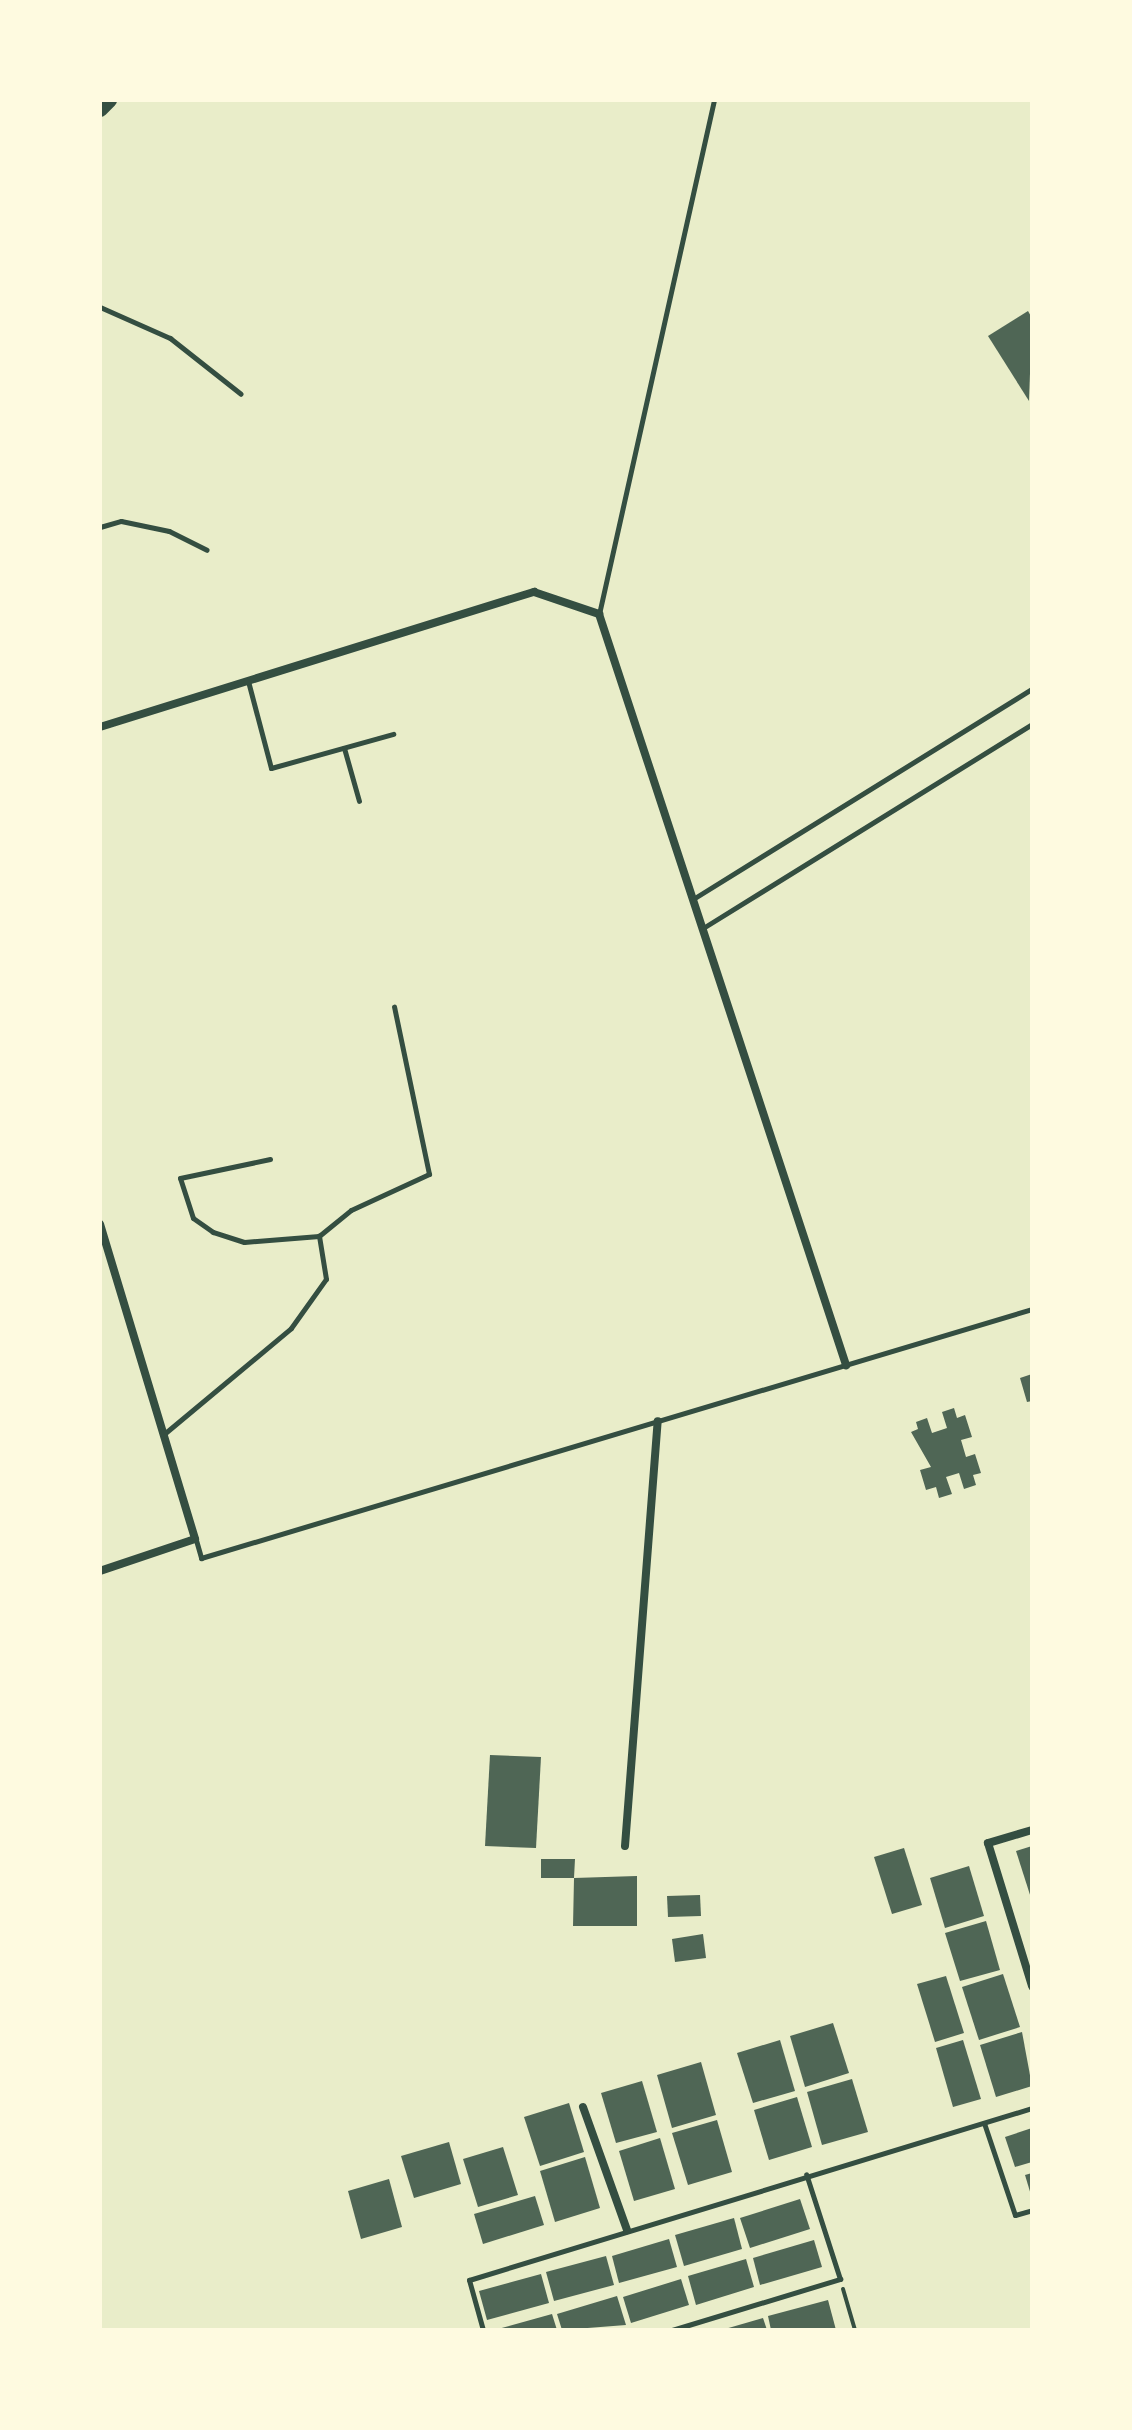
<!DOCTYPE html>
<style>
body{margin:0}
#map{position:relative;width:1132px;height:2430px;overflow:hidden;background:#e9edc9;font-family:"Roboto Condensed",sans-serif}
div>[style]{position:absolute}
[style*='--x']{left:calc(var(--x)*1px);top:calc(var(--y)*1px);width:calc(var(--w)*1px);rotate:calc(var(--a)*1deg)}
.building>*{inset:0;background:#4f6655}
.path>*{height:4px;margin:-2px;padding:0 2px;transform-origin:2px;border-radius:2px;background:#344e41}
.service>*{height:5px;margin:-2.5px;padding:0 2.5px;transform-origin:2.5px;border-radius:2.5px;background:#344e41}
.minor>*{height:8px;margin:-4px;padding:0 4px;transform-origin:4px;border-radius:4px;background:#344e41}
.secondary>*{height:16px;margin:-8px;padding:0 8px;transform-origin:8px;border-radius:8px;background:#344e41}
span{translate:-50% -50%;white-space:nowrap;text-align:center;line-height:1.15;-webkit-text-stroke:6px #fefae0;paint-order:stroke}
.frame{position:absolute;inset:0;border:102px solid #fefae0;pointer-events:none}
</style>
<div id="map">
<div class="building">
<i style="clip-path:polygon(1028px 311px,1032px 318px,1029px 401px,988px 336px)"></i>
<i style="clip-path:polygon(1032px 1374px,1032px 1401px,1027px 1402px,1020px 1378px)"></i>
<i style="clip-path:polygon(954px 1408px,957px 1418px,965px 1415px,972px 1437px,961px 1440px,966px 1457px,975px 1454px,981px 1473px,973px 1475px,976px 1485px,964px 1489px,959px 1473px,946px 1477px,952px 1494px,939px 1498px,936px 1487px,926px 1490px,920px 1470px,931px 1467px,911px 1432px,918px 1429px,916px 1422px,927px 1418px,932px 1433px,947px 1428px,942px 1412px)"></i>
<i style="clip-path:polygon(490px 1755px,541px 1757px,536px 1848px,485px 1846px)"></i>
<i style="clip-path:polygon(1032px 1846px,1032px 1898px,1031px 1898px,1016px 1851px)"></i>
<i style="clip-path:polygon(904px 1848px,922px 1905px,892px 1914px,874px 1857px)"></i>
<i style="clip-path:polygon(541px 1859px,575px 1859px,574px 1878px,637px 1876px,637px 1926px,573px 1926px,574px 1878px,541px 1878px)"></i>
<i style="clip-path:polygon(969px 1866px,984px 1916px,945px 1928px,930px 1878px)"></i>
<i style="clip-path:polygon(700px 1895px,701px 1916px,668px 1917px,667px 1896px)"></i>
<i style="clip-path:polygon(986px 1921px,1000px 1970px,960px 1981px,945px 1933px)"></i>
<i style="clip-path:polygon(703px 1934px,706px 1958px,675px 1962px,672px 1939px)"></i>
<i style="clip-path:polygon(1003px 1974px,1020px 2027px,979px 2040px,962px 1987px)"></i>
<i style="clip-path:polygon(946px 1976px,964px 2033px,935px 2042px,917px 1984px)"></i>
<i style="clip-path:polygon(833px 2023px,849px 2073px,805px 2087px,790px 2036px)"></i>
<i style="clip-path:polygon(1022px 2032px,1032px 2086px,996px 2097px,980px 2045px)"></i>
<i style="clip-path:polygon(780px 2040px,795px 2091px,753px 2103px,737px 2053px)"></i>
<i style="clip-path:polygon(963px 2040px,981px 2099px,953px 2107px,936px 2048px)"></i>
<i style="clip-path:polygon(701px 2062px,716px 2115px,672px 2128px,657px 2075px)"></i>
<i style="clip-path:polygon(852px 2079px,868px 2132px,822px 2145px,807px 2092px)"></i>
<i style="clip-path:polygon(642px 2081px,657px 2132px,616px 2143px,601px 2093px)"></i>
<i style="clip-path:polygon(797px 2097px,812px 2147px,769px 2160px,754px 2110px)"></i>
<i style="clip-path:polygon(569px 2103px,584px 2152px,540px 2166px,524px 2117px)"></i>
<i style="clip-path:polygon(717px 2120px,732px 2172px,688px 2185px,672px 2133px)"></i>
<i style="clip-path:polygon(1032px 2128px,1032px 2162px,1015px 2167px,1005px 2137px)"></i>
<i style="clip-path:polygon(660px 2138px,675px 2189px,634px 2201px,619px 2151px)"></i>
<i style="clip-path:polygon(449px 2142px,461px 2184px,414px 2198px,401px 2156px)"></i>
<i style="clip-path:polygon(503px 2147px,518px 2195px,478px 2207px,463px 2159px)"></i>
<i style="clip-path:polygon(585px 2157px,600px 2208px,555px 2222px,540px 2171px)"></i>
<i style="clip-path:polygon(1032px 2173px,1032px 2194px,1031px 2195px,1025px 2175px)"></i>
<i style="clip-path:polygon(389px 2179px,402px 2227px,361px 2239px,348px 2191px)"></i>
<i style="clip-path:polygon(535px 2196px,544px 2225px,483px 2244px,474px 2214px)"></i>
<i style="clip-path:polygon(800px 2199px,810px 2229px,750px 2248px,740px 2218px)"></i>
<i style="clip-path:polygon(734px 2218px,742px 2249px,684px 2266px,675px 2235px)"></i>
<i style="clip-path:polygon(669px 2239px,677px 2267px,619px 2283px,612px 2256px)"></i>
<i style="clip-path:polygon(814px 2240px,822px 2267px,760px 2285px,753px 2258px)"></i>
<i style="clip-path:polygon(606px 2256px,614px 2285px,554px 2301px,546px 2272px)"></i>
<i style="clip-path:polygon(746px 2259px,754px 2287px,696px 2305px,688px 2276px)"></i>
<i style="clip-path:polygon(541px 2274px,549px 2303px,487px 2320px,479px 2291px)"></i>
<i style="clip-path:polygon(681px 2279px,689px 2305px,631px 2323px,623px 2297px)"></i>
<i style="clip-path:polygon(617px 2296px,626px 2325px,562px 2330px,557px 2314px)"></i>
<i style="clip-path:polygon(828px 2300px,836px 2330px,771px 2330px,768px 2316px)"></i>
<i style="clip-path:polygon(552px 2314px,557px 2330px,499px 2330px,498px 2329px)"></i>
<i style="clip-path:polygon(763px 2318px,767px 2330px,725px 2330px,725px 2329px)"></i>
</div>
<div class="path">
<i style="--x:843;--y:2289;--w:43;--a:73.7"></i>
</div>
<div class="service">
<i style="--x:100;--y:307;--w:77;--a:23.9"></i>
<i style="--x:170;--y:338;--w:90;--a:38.3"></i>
<i style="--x:100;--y:527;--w:22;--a:-16"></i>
<i style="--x:121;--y:521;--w:49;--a:11.8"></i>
<i style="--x:169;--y:531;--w:42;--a:26.6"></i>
<i style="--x:599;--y:614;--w:527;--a:-77.39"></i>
<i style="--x:248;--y:681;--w:90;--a:75.2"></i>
<i style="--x:271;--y:768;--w:127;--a:-15.6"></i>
<i style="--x:344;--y:748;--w:55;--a:74.2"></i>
<i style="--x:693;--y:899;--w:399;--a:-31.8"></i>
<i style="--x:703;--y:928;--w:387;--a:-31.8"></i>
<i style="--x:319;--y:1236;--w:41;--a:-39.1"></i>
<i style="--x:351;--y:1210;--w:86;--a:-24.8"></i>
<i style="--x:429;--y:1174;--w:171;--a:-101.8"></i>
<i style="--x:164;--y:1434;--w:165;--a:-39.8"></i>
<i style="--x:291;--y:1328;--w:60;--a:-54.5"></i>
<i style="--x:326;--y:1279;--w:44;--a:-99.2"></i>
<i style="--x:319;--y:1236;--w:75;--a:175.4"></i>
<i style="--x:244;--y:1242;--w:33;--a:-162"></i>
<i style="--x:213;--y:1232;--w:24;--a:-145"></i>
<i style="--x:193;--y:1218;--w:42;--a:-108"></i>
<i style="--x:180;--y:1178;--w:92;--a:-11.9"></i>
<i style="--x:196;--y:1540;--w:19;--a:74"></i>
<i style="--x:201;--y:1558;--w:868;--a:-16.68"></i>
<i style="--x:984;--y:2123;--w:97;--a:71.4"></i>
<i style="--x:1015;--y:2215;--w:18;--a:-16"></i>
<i style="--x:483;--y:2330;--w:52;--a:-105.6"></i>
<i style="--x:469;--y:2280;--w:589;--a:-16.99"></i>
<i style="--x:672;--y:2330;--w:176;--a:-16.9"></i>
<i style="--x:840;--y:2279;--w:110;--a:-107.9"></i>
</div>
<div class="minor">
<i style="--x:100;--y:727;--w:455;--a:-17.3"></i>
<i style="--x:534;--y:592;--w:69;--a:18.7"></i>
<i style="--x:599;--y:614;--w:791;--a:71.79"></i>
<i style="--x:100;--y:1224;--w:329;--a:73.2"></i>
<i style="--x:195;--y:1539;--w:100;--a:161.4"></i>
<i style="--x:1032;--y:1830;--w:46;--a:163.5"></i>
<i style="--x:988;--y:1843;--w:150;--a:72.9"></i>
<i style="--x:625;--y:1846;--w:426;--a:-85.6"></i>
<i style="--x:583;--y:2107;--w:131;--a:70.3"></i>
</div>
<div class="secondary">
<i style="--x:100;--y:109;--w:13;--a:-45"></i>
</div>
<div class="frame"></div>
</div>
